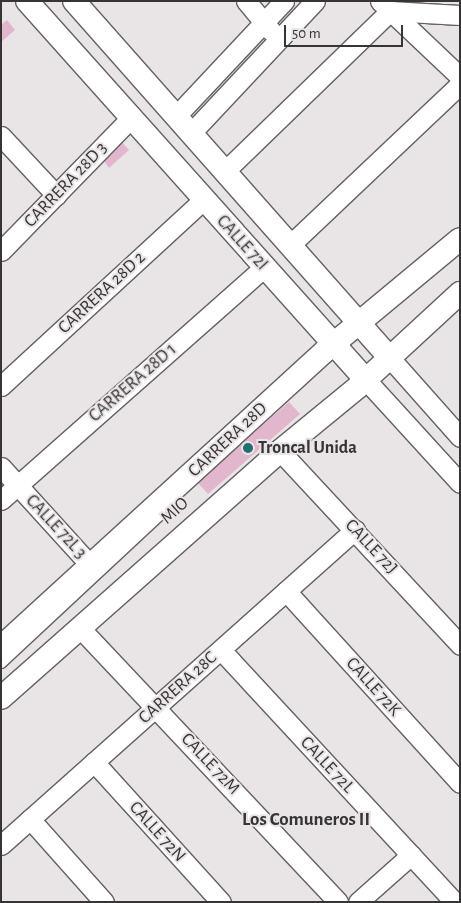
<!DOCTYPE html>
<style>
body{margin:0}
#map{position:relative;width:461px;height:903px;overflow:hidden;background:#e9e4e6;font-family:"Alegreya Sans",sans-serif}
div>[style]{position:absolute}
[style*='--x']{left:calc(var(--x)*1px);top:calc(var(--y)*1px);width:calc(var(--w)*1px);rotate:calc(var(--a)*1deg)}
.building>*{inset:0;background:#e2b7cd}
.roads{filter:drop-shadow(1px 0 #656163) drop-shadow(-1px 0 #656163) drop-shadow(0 1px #656163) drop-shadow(0 -1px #656163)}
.service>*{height:9px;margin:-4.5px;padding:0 4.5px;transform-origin:4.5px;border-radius:4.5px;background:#fff}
.minor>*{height:19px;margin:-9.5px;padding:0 9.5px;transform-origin:9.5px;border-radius:9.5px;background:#fff}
.tertiary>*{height:22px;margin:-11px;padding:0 11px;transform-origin:11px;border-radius:11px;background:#fff}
.dots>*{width:14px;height:14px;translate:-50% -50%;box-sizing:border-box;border:2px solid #e9e4e6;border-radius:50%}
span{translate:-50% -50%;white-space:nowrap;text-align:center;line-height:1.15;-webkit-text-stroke:4px #e9e4e6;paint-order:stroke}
.street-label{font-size:18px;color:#363435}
.poi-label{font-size:18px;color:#363435;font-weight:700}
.left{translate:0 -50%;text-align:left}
.neighbourhood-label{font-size:19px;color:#363435;font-weight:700}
.frame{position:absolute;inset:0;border:2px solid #363435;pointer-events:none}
.scale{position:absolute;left:284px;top:25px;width:119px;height:22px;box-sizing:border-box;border:2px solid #363435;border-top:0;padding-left:6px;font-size:15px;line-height:18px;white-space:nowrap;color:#363435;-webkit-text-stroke:4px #e9e4e6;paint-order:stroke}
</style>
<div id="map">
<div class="building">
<i style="clip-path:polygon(7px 20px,15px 30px,1px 42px,1px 25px)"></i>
<i style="clip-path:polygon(119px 139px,129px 150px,109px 168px,101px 157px)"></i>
<i style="clip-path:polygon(289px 402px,300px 414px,208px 494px,197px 482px)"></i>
</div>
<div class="roads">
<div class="service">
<i style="--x:1;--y:663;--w:219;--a:-43"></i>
</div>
<div class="minor">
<i style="--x:246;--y:1;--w:39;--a:50"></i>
<i style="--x:380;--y:1;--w:110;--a:43.5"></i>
<i style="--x:176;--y:116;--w:158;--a:-46.8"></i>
<i style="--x:191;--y:133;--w:181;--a:-46.8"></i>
<i style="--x:1;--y:136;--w:81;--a:47"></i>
<i style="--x:225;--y:171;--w:230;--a:-44.1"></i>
<i style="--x:390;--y:11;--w:70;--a:3.3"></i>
<i style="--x:290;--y:245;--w:234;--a:-43.4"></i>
<i style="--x:1;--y:251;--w:185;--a:-45.7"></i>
<i style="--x:389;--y:357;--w:107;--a:48.4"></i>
<i style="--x:366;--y:380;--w:139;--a:47.6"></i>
<i style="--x:1;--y:386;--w:275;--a:-42.6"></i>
<i style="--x:280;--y:451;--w:265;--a:47.1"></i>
<i style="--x:1;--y:467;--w:134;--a:47.7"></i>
<i style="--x:1;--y:500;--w:351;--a:-41.5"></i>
<i style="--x:286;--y:591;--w:259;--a:47.8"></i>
<i style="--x:80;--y:628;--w:376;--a:46.7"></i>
<i style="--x:221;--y:650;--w:343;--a:47.2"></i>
<i style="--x:94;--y:762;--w:189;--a:47.8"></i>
<i style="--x:30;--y:819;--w:111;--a:48.3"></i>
<i style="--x:1;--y:845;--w:474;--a:-41.7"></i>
<i style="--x:358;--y:902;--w:71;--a:-41.6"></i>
</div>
<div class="tertiary">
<i style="--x:27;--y:1;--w:508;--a:48.19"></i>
<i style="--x:74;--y:1;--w:475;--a:48.5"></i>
<i style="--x:1;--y:647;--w:439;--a:-42.4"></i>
<i style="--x:325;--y:351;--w:175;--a:-39.7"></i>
<i style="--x:1;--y:698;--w:373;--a:-41.5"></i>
<i style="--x:280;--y:451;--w:101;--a:-39.4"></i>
<i style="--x:358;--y:387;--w:139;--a:-42.7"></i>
</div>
</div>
<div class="dots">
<i style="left:248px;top:448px;background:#236e70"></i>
</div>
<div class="street-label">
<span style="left:66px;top:185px;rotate:-46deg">CARRERA 28D 3</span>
<span style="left:242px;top:243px;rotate:48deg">CALLE 72I</span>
<span style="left:102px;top:293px;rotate:-43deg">CARRERA 28D 2</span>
<span style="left:133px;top:383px;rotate:-41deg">CARRERA 28D 1</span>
<span style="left:228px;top:440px;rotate:-43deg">CARRERA 28D</span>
<span style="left:175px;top:511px;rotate:-42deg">MIO</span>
<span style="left:56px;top:527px;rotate:47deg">CALLE 72L 3</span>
<span style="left:371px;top:547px;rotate:47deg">CALLE 72J</span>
<span style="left:373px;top:687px;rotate:48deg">CALLE 72K</span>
<span style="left:178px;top:688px;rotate:-42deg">CARRERA 28C</span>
<span style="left:210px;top:764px;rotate:47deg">CALLE 72M</span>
<span style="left:327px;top:765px;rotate:47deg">CALLE 72L</span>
<span style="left:157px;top:832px;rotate:48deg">CALLE 72N</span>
</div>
<div class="poi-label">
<span class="left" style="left:258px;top:448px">Troncal Unida</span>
</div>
<div class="neighbourhood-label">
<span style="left:306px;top:820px">Los Comuneros II</span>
</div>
<div class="frame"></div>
<div class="scale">50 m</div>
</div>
